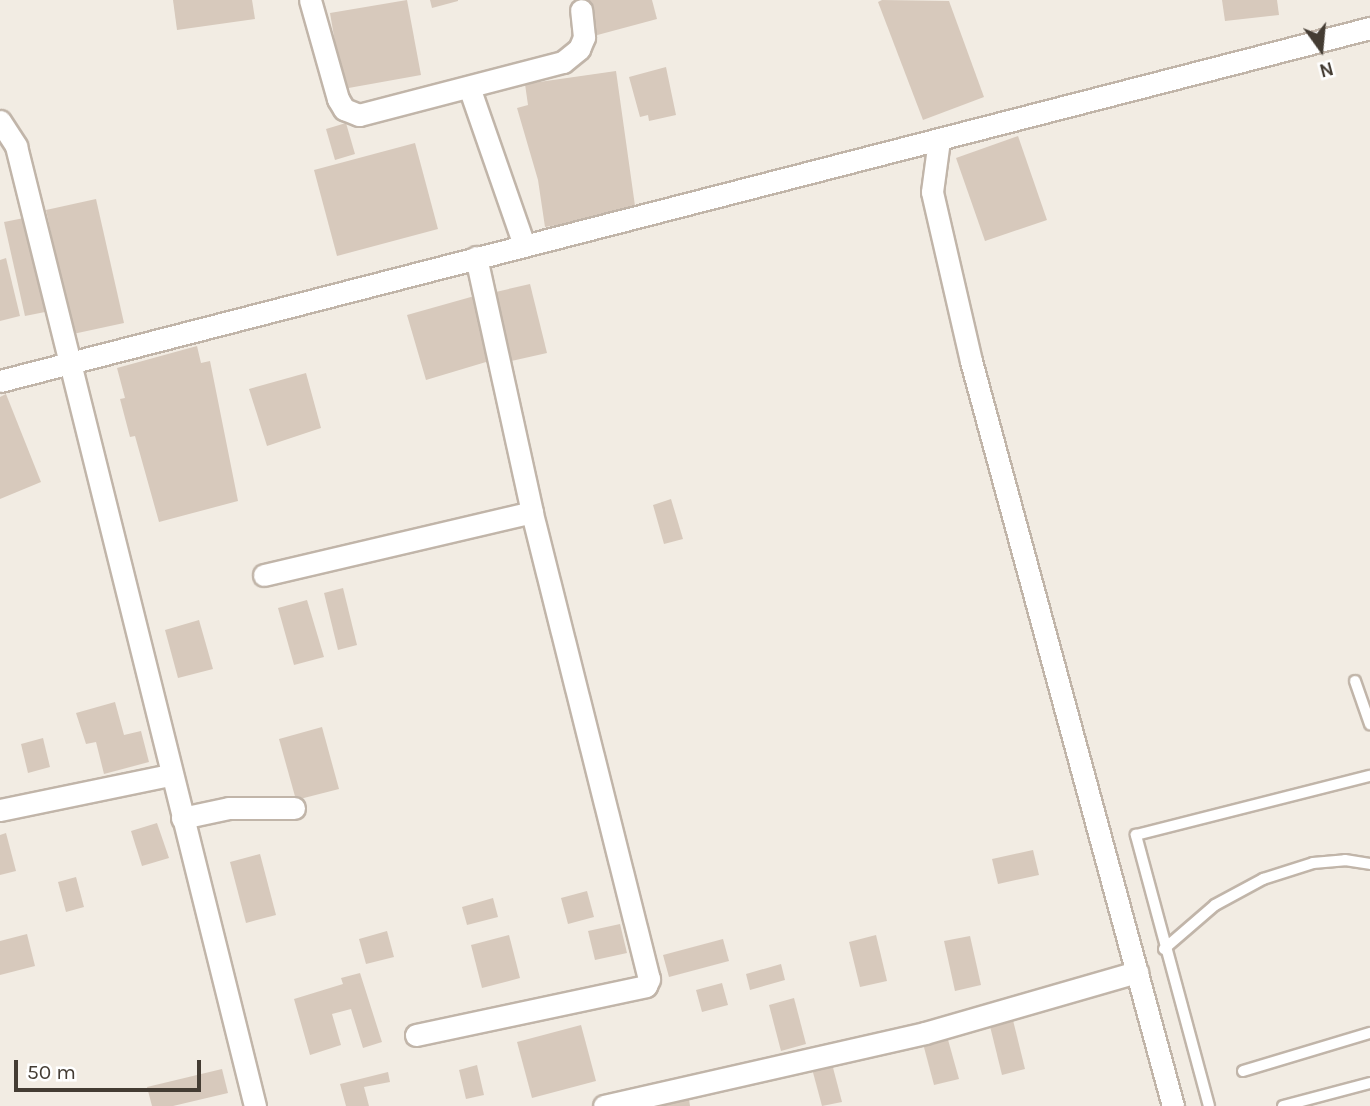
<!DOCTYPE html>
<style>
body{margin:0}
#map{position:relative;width:1370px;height:1106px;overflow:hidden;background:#f2ece3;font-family:Karla,sans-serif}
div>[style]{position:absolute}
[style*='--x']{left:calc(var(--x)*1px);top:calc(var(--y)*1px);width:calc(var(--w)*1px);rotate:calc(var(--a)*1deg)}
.building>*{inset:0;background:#d7c9bc}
.roads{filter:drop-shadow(2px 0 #c1b5a9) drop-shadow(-2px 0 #c1b5a9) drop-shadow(0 2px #c1b5a9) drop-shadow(0 -2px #c1b5a9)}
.service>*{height:10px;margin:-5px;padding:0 5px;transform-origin:5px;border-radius:5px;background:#fff}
.minor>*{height:21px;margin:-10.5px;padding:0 10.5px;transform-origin:10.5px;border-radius:10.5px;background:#fff}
span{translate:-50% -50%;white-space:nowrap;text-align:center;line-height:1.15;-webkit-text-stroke:7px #fff;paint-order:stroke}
.north{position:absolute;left:1286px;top:14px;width:70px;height:70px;-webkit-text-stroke:5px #fff;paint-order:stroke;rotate:165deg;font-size:19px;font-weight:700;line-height:28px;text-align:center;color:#443c33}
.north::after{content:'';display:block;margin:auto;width:24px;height:32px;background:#443c33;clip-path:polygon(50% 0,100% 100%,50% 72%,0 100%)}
.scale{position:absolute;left:14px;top:1060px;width:187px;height:32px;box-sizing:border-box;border:4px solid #443c33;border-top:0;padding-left:9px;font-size:21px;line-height:24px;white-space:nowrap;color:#443c33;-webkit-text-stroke:5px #fff;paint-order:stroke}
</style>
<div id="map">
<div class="building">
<i style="clip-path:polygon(173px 0,252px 0,255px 19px,177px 30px)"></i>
<i style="clip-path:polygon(407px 0,421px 75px,343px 89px,330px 13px)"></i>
<i style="clip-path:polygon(430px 0,458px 0,458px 1px,432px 8px)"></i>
<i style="clip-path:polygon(580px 0,652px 0,657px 19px,590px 37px)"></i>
<i style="clip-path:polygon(882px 0,949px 1px,984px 97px,923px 120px,878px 2px)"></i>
<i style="clip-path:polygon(1222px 0,1277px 0,1279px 15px,1225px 21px)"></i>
<i style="clip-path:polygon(666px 67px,676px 115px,649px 121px,648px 115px,640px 117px,629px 77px)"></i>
<i style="clip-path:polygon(616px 71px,636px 213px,545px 227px,538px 180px,517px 108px,528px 105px,525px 84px)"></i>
<i style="clip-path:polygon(346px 123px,355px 154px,335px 160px,326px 129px)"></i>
<i style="clip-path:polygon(1018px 136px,1047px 220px,985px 241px,956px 158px)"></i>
<i style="clip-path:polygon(415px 143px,438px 229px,337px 256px,314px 170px)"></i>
<i style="clip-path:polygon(96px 199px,124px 323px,73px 334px,46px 210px)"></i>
<i style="clip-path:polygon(29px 217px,50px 311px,25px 316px,4px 222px)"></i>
<i style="clip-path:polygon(6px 258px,20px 316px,0 321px,0 260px)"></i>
<i style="clip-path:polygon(530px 284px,547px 353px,503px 363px,487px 294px)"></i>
<i style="clip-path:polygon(478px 295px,496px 359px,426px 380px,407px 315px)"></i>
<i style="clip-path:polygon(197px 346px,201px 363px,210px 361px,238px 501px,159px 522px,135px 436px,130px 437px,120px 399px,125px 398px,117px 368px)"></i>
<i style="clip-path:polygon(306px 373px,321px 428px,267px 446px,249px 389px)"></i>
<i style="clip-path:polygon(6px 394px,41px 482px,0 499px,0 397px)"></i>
<i style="clip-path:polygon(671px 499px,683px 539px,664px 544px,653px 505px)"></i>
<i style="clip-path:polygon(343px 588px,357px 645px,338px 650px,324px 593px)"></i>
<i style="clip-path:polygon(307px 600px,324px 657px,294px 665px,278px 608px)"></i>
<i style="clip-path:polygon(199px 620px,213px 669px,178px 678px,165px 630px)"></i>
<i style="clip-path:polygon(115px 702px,124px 735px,141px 731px,149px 762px,104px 774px,96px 742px,86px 744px,76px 713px)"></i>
<i style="clip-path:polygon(322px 727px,339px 789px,296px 800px,279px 739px)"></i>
<i style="clip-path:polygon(43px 738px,50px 767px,28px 773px,21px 744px)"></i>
<i style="clip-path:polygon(157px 823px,169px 858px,142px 866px,131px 831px)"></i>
<i style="clip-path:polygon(6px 833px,16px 871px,0 875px,0 835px)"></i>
<i style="clip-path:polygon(1033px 850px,1039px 875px,998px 884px,992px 859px)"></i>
<i style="clip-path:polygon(260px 854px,276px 915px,246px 923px,230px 862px)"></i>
<i style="clip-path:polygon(76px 877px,84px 907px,66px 912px,58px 882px)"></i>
<i style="clip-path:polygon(587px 891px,594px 917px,568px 924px,561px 898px)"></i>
<i style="clip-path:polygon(493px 898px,498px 917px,467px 925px,462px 907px)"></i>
<i style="clip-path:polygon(620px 924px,627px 953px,595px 960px,588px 931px)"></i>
<i style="clip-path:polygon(387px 931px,394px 957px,366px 964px,359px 939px)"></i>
<i style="clip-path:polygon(27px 934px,35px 966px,0 975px,0 941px)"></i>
<i style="clip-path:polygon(509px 935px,520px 978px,482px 988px,471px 945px)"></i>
<i style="clip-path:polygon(876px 935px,887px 981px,860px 987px,849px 942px)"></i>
<i style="clip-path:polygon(970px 936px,981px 985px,955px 991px,944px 941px)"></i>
<i style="clip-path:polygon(723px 939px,729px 961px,669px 977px,663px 955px)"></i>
<i style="clip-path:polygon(781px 964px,785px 980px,750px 990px,746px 974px)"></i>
<i style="clip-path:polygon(360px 973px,382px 1042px,363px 1048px,351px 1009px,332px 1014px,341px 1045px,310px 1055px,294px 999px,343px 984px,341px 978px)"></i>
<i style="clip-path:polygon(722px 983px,728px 1005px,702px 1012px,696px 990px)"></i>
<i style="clip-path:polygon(794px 998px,806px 1044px,781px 1051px,769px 1005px)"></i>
<i style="clip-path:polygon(1012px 1016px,1025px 1069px,1002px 1075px,989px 1022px)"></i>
<i style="clip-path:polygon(581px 1025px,596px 1081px,532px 1098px,517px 1042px)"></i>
<i style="clip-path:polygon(945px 1029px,959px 1079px,934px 1085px,921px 1036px)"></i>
<i style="clip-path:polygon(831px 1060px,842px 1102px,822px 1106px,811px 1065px)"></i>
<i style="clip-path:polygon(477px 1065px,484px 1095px,466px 1099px,459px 1070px)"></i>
<i style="clip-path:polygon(222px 1069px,228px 1093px,173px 1106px,152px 1106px,147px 1087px)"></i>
<i style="clip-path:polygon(388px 1072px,390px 1082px,364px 1087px,369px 1106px,346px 1106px,340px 1084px)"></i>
<i style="clip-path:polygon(689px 1099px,690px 1106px,665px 1106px,665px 1105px)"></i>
</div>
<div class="roads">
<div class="service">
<i style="--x:1355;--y:681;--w:46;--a:70.8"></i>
<i style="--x:1164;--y:949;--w:67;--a:-40.8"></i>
<i style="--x:1215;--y:905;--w:55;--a:-28.4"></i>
<i style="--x:1263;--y:879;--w:52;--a:-17.7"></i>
<i style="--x:1313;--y:863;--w:32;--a:-5"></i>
<i style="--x:1345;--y:860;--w:25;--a:9"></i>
<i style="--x:1243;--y:1071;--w:133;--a:-16.7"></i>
<i style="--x:1209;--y:1106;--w:281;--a:-105.1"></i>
<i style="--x:1136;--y:835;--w:241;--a:-14.2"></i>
<i style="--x:1283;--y:1106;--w:90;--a:-14.8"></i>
</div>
<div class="minor">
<i style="--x:310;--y:0;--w:103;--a:74.2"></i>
<i style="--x:338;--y:99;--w:12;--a:59"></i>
<i style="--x:344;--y:109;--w:16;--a:22"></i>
<i style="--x:359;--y:115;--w:211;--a:-14.6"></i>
<i style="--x:563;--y:62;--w:21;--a:-39"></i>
<i style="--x:579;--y:49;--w:13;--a:-67"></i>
<i style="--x:584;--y:37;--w:27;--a:-96"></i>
<i style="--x:469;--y:87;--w:167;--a:70.8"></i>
<i style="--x:0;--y:121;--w:30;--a:57"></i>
<i style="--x:16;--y:146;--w:989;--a:76.02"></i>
<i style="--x:939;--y:140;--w:52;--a:97.7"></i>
<i style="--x:932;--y:192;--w:173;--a:77"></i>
<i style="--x:971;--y:361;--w:772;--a:74.83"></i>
<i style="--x:0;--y:381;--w:1415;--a:-14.45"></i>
<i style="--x:264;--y:575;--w:275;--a:-13.2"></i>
<i style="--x:0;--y:810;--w:173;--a:-11.7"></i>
<i style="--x:182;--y:818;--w:48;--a:-12"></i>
<i style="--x:229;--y:808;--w:65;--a:0"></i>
<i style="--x:416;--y:1035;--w:235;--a:-12"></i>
<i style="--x:646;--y:986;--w:8;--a:-67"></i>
<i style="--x:649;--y:979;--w:481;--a:-104.1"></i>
<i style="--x:532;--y:512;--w:261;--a:-102.4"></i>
<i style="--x:604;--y:1106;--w:329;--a:-12.8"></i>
<i style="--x:925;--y:1033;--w:221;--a:-16.1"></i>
</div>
</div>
<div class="north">N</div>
<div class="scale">50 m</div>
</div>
